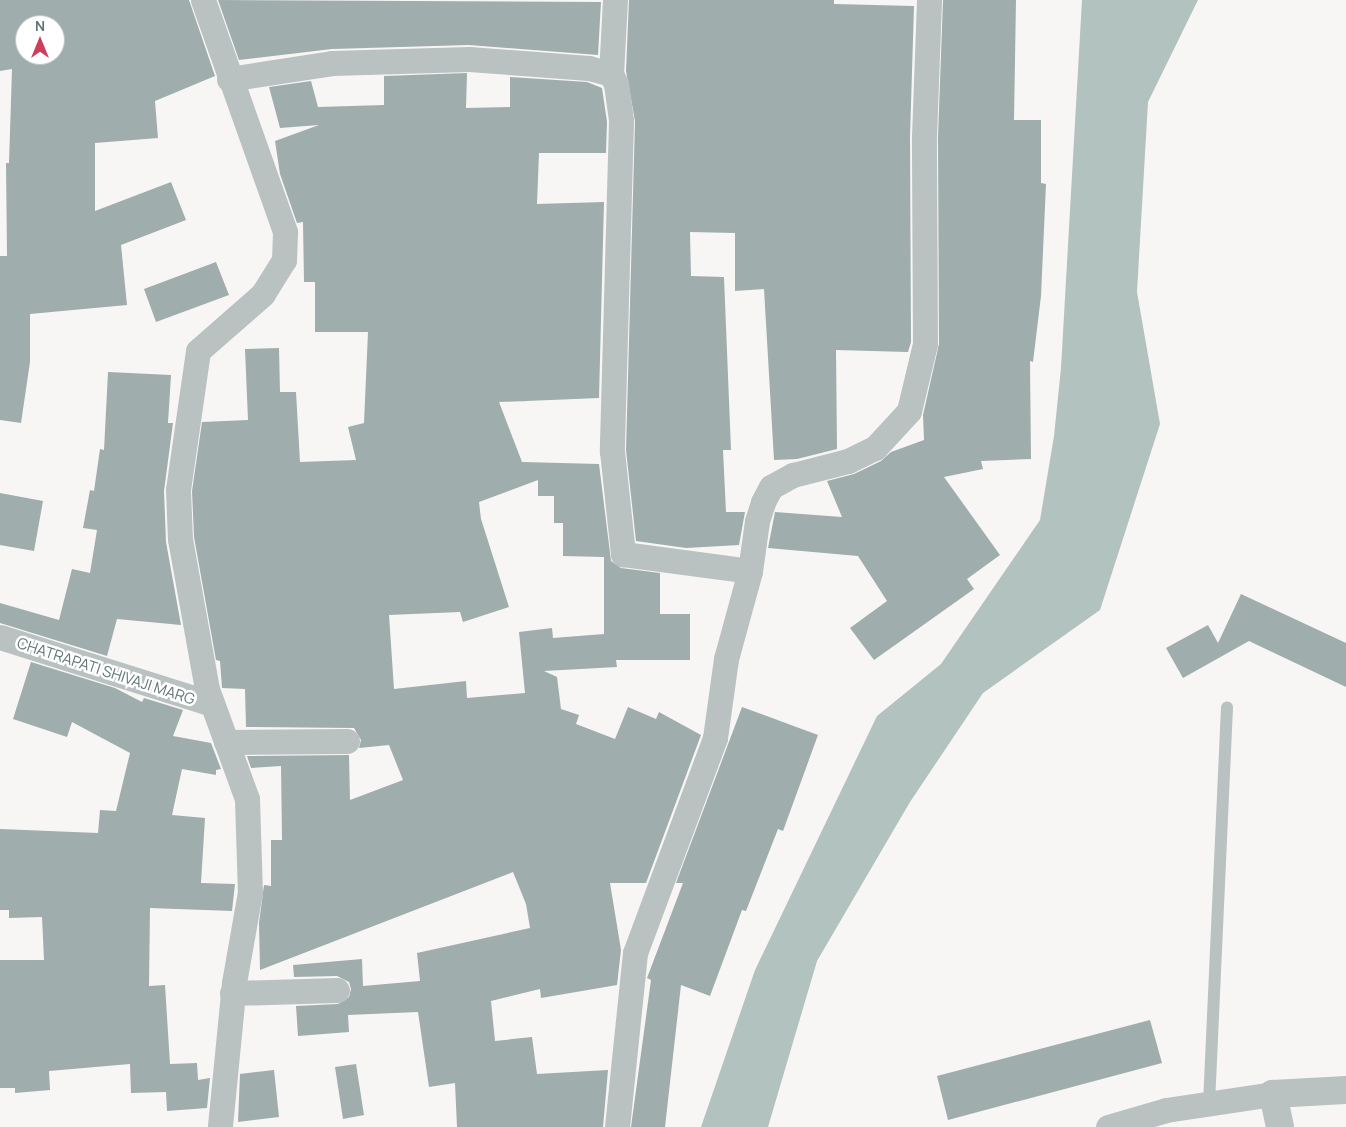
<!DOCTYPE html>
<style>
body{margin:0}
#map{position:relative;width:1346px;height:1127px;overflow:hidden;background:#f7f6f4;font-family:Manrope,sans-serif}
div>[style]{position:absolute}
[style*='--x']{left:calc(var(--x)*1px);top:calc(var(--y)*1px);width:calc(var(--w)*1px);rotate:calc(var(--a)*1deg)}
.water>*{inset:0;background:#b2c2bf}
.building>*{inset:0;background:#9fadad}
.service>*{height:12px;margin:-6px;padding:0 6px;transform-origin:6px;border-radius:6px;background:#b9c1c1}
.minor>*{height:25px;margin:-12.5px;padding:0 12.5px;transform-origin:12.5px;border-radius:12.5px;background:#b9c1c1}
.tertiary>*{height:28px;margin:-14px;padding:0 14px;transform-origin:14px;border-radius:14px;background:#b9c1c1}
span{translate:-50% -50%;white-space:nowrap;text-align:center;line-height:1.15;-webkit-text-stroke:5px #fff;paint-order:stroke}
.street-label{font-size:15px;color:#607677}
.north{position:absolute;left:15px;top:15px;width:50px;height:50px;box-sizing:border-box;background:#fff;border:1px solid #bfc8c9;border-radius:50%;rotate:0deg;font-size:14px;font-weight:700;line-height:20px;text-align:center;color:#607677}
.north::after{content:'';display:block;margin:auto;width:18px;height:22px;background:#ce3d5b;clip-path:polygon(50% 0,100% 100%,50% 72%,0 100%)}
</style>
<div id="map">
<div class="water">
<i style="clip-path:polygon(1082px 0,1198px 0,1148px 102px,1137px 292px,1160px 424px,1100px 610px,983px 693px,910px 802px,817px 961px,768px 1127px,701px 1127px,755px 970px,877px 716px,941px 664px,1040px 520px,1054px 436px,1061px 368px)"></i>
</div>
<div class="building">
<i style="clip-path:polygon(evenodd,0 0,189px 0,215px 76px,155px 101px,158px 138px,95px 143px,95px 211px,171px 182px,186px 220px,121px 245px,127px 305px,30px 314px,30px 362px,21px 423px,0 420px,0 256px,7px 256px,6px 163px,9px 163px,12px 69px,0 71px,0 0,25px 25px,55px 25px,55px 55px,25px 55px,25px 25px)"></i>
<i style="clip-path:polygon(218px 0,601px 2px,598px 55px,469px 45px,332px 49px,239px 60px)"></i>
<i style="clip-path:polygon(629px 0,834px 0,834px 4px,914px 6px,910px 137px,911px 342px,908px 352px,836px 350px,837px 449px,797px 459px,774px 460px,764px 289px,735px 291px,735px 233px,690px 232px,691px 276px,724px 277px,731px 450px,723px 450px,726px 512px,745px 512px,739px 545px,686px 548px,636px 541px,626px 450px,635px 121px,626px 71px)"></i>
<i style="clip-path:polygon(943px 0,1016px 0,1014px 120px,1041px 120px,1041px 183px,1046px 184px,1041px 296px,1033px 362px,1030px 361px,1031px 459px,981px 461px,983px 469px,944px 477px,1000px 555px,967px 579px,974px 589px,874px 660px,850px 628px,887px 601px,858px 556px,768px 548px,775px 512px,842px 517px,827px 481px,854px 474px,881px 461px,891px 452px,924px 440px,923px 415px,939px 344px,938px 137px)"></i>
<i style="clip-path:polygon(evenodd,467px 73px,466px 108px,510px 107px,510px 77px,587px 82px,602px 88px,607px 122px,606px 153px,539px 153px,537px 204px,604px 202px,599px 398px,499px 402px,522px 462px,599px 464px,611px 561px,621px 568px,660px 573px,660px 614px,690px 614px,690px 660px,616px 660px,617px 667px,544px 671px,557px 677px,561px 709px,579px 715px,576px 724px,615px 739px,628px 707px,656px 719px,659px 712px,701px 735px,646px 883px,610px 883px,621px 950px,617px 985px,541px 998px,540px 989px,491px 1001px,495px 1041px,532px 1037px,537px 1074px,608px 1070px,603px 1127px,457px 1127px,455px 1083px,429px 1087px,418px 1012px,348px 1015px,349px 1032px,298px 1036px,296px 1006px,338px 1004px,349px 997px,351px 989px,349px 982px,337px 976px,294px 977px,293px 965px,362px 959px,363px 986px,420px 981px,417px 953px,530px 928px,526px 904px,513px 872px,260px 970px,259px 923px,264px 885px,271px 886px,271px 840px,282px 840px,281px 766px,251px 768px,247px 756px,349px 755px,350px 800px,403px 780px,389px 745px,359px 748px,361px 740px,354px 728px,246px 727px,245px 689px,222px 688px,220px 661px,216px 660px,194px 537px,192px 491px,202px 422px,248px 420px,245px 349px,279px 348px,280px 392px,296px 392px,300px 462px,356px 460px,348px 427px,364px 423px,368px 332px,315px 332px,315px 282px,304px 282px,303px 222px,297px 223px,280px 174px,275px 141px,319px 125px,280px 128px,269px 87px,311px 81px,318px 107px,384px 105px,384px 76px,467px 73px,538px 480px,538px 496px,554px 496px,554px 523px,563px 523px,563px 556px,604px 557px,604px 634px,553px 638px,552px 628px,519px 632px,525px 693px,467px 698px,466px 681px,394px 689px,389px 615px,460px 612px,463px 622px,509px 607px,481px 519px,479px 502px,538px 480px)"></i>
<i style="clip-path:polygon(216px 262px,229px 295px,156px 322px,144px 289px)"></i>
<i style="clip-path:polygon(108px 372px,171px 375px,168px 423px,173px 423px,164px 491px,166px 542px,181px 625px,117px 619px,107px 656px,0 623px,0 603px,59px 620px,72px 569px,90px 573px,97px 530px,83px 528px,90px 490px,94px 491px,100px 449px,104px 450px)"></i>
<i style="clip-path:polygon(0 493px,43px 501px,34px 551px,0 545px)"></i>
<i style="clip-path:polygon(1241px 594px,1346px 643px,1346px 687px,1249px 641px,1183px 678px,1166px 648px,1208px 625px,1218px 643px)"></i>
<i style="clip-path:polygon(31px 662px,115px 688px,142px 702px,144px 698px,183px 710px,173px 736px,211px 743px,221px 769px,216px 770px,216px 775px,182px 769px,172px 815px,205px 818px,201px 883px,235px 884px,232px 911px,150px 908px,149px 986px,165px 985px,170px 1064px,197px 1063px,198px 1080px,210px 1078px,207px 1108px,167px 1111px,166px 1092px,131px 1093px,130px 1064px,49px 1071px,50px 1090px,15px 1093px,15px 1088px,0 1088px,0 960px,44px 960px,42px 917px,9px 918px,9px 910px,0 910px,0 829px,98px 833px,100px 810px,116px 811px,130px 753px,72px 722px,67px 737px,13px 719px)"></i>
<i style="clip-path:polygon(742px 707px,818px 735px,783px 831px,778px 829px,746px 911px,742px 910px,710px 996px,681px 985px,665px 1127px,631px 1127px,651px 980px,647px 978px,683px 883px,676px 883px)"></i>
<i style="clip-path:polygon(1150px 1020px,1162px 1063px,948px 1120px,937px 1076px)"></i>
<i style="clip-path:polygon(356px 1064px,364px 1115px,343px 1119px,335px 1067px)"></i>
<i style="clip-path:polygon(274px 1070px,279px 1117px,238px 1122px,240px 1074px)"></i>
</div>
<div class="service">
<i style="--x:1209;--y:1104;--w:397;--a:-87.4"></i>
</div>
<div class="minor">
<i style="--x:203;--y:0;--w:246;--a:70.5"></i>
<i style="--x:285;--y:232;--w:28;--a:92"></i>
<i style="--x:284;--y:260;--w:40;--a:122"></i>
<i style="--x:263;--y:294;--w:86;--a:138.8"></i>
<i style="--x:198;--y:351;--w:140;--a:98.2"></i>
<i style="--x:178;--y:490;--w:49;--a:87.7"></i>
<i style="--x:180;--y:539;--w:152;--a:79.8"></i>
<i style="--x:207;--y:689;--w:117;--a:70"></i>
<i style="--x:247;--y:799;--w:93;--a:88.2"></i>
<i style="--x:250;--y:892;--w:92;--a:100"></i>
<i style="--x:234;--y:983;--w:145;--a:95.6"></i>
<i style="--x:611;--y:74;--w:74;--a:-86.9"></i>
<i style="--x:229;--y:79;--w:104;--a:-8.8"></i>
<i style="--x:332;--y:63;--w:137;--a:-1.7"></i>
<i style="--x:469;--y:59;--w:120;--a:4.3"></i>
<i style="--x:589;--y:68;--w:23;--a:15"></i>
<i style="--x:611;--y:74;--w:11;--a:63"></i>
<i style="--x:616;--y:84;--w:37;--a:82"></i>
<i style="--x:621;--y:121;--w:330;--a:91.6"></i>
<i style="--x:612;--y:451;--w:104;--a:83.9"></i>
<i style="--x:623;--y:554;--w:128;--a:7.6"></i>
<i style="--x:0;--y:637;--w:222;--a:17.5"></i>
<i style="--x:226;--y:742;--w:121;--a:-0.5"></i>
<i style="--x:232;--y:993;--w:105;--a:-1.6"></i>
<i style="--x:617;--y:1127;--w:175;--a:-84.1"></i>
<i style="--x:635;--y:953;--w:229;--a:-69.6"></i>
<i style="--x:715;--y:738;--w:80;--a:-82.1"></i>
<i style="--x:726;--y:659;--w:91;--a:-74.7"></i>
<i style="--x:750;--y:571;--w:50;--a:-82"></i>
<i style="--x:757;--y:521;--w:20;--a:-72"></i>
<i style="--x:763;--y:502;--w:17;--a:-62"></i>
<i style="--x:771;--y:487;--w:25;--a:-29"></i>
<i style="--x:793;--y:475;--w:57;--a:-14.3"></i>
<i style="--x:848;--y:461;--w:30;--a:-26"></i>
<i style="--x:875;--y:448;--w:50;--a:-47.4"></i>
<i style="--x:909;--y:411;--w:69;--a:-76.6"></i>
<i style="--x:925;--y:344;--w:207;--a:-90.3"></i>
<i style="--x:924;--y:137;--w:137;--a:-87.9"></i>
<i style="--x:1108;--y:1127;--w:60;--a:-16.3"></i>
<i style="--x:1166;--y:1110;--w:108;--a:-8.5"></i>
</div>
<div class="tertiary">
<i style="--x:1280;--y:1127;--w:34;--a:-102"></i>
<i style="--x:1273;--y:1094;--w:73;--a:-3.1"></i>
</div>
<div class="street-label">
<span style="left:106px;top:671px;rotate:18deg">CHATRAPATI SHIVAJI MARG</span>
</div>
<div class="north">N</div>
</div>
